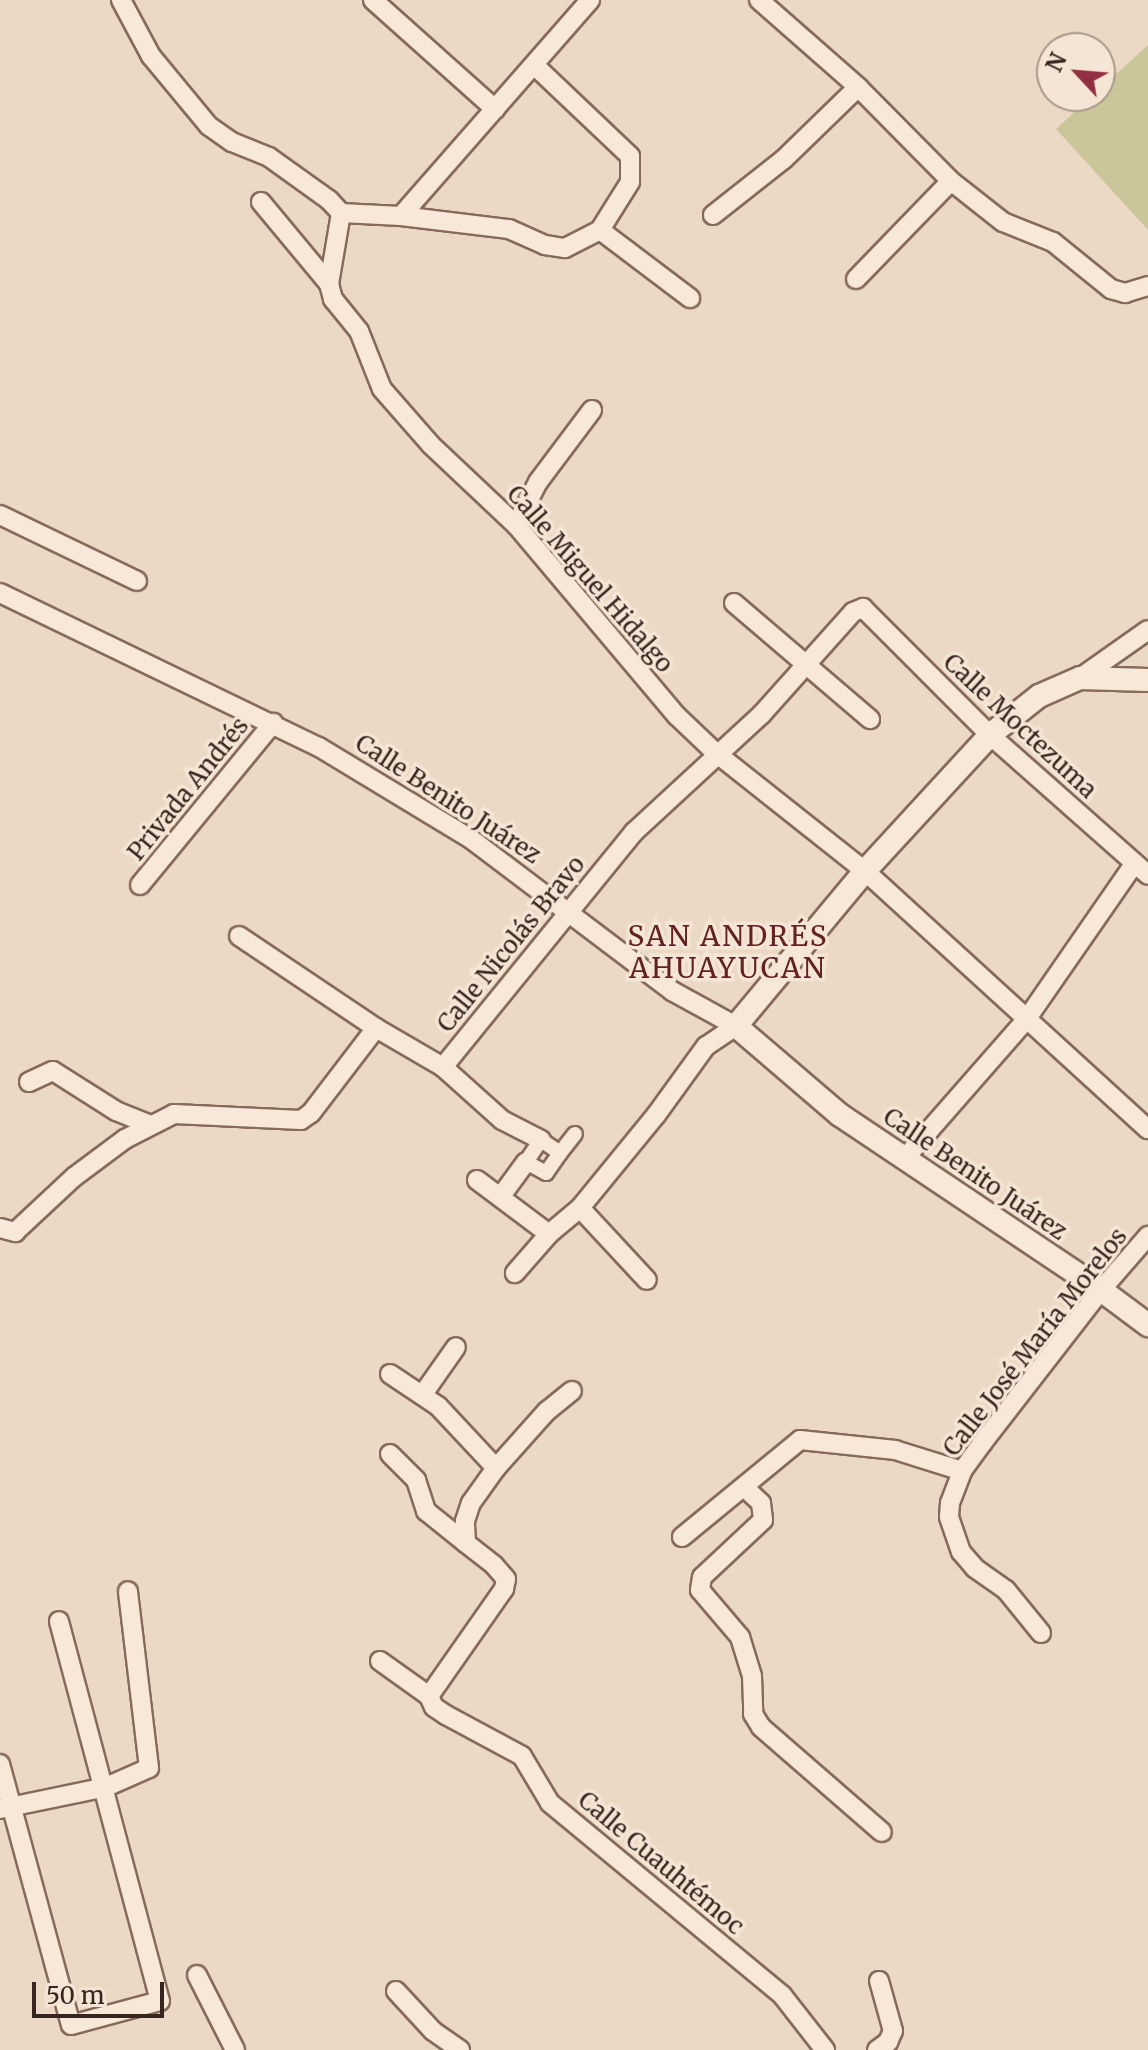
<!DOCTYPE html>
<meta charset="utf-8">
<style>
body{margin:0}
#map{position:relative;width:1148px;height:2050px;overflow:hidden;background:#ecd9c5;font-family:Merriweather,serif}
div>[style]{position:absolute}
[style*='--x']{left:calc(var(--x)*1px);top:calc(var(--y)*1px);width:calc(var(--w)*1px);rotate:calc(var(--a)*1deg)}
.green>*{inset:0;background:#cac699}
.roads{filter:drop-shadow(2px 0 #866a5c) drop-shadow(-2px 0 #866a5c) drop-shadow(0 2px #866a5c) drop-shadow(0 -2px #866a5c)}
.pedestrian>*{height:14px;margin:-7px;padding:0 7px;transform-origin:7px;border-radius:7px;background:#f7e8d8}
.minor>*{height:18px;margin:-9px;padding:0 9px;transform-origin:9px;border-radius:9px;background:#f7e8d8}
.tertiary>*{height:22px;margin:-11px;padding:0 11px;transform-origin:11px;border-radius:11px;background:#f7e8d8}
span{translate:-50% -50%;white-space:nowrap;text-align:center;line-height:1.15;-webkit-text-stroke:7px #f4e5d4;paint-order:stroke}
.street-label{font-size:24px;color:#37261f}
.quarter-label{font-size:28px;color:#612221;letter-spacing:2px}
.north{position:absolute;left:1036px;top:32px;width:80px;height:80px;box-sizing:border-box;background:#f4e5d4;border:2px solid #a8998c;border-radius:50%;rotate:296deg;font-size:22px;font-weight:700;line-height:32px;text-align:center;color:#37261f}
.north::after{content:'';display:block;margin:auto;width:28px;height:36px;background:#922f42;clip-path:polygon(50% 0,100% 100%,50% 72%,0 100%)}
.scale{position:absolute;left:32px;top:1982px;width:132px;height:36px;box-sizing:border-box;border:4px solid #37261f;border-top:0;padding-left:10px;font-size:24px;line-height:28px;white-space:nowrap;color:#37261f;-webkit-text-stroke:6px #f4e5d4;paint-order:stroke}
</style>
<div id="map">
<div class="green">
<i style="clip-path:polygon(1148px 45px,1148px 230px,1056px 129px,1092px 96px,1100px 96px,1100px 89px)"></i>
</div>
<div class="roads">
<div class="pedestrian">
<i style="--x:541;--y:1140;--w:23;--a:34"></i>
<i style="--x:560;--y:1153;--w:24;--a:125"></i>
<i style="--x:546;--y:1173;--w:23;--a:-151"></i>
<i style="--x:526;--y:1162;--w:27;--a:-56"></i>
<i style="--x:560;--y:1153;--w:24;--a:-52"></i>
</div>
<div class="minor">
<i style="--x:121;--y:0;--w:64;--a:61.8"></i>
<i style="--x:151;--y:56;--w:91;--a:50.4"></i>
<i style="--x:209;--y:126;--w:28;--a:35"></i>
<i style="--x:232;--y:142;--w:40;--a:22"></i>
<i style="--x:269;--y:157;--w:74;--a:35.6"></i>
<i style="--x:329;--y:200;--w:18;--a:47"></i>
<i style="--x:341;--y:213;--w:72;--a:99.6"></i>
<i style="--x:329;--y:284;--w:16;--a:75"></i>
<i style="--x:333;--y:299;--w:41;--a:50.9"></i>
<i style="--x:359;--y:331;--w:62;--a:68.4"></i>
<i style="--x:382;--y:389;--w:74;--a:48.8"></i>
<i style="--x:431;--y:445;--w:117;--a:43.3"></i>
<i style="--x:516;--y:525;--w:250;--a:49.9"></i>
<i style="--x:677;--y:716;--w:54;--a:43.5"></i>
<i style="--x:716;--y:753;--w:190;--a:38.4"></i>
<i style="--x:865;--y:871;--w:383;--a:42.4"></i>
<i style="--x:373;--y:0;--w:164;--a:41.8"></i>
<i style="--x:759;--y:0;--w:132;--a:41.3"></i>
<i style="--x:858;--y:87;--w:132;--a:45.3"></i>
<i style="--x:951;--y:181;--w:66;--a:38.3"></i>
<i style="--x:1003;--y:222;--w:54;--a:21.8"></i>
<i style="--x:1053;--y:242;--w:75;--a:39"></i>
<i style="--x:1111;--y:289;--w:15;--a:16"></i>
<i style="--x:1125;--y:293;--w:24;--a:-17"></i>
<i style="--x:261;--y:202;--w:107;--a:50.3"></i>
<i style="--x:341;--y:213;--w:60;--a:2.9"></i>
<i style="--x:401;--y:216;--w:287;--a:-48.8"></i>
<i style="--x:713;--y:215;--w:90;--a:-38.3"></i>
<i style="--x:784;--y:159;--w:103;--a:-44.2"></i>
<i style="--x:401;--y:216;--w:109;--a:6.9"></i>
<i style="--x:509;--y:229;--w:39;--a:24"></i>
<i style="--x:545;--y:245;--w:20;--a:9"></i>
<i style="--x:565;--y:248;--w:39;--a:-27"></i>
<i style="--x:600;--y:230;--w:57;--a:-58"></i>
<i style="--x:630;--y:182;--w:26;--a:-90"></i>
<i style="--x:630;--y:156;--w:132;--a:-136.5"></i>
<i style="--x:600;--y:230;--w:113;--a:37.1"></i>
<i style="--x:856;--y:279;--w:136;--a:-45.9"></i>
<i style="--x:0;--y:515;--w:152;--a:25.7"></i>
<i style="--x:516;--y:525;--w:48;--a:-62.9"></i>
<i style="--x:538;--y:482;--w:90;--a:-53.1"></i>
<i style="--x:0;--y:593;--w:354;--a:25.8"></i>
<i style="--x:319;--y:747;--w:178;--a:31.2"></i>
<i style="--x:471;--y:839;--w:252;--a:37.1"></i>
<i style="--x:672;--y:991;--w:73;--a:28.7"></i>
<i style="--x:736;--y:1026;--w:36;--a:146"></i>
<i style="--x:706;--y:1046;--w:85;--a:125.9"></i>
<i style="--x:656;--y:1115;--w:120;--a:129.3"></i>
<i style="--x:580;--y:1208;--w:40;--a:140"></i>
<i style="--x:549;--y:1234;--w:52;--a:131.1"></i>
<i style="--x:734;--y:603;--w:179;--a:40.5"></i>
<i style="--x:1080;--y:678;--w:83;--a:-35.2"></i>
<i style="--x:140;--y:885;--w:210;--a:-50.6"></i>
<i style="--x:239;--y:936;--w:165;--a:33.9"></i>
<i style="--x:443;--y:1067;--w:79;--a:41.9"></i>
<i style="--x:502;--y:1120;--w:44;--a:27.1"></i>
<i style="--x:29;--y:1082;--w:26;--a:-25"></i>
<i style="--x:53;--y:1071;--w:75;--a:32.4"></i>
<i style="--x:116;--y:1111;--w:35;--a:22"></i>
<i style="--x:905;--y:1158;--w:184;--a:-48.8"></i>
<i style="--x:1026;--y:1020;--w:190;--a:-55.3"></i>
<i style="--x:477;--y:1180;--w:90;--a:36.9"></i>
<i style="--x:501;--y:1196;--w:42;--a:-53.7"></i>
<i style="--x:580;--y:1208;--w:98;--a:47.1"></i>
<i style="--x:0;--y:1228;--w:16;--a:15"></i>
<i style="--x:15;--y:1232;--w:81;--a:-43"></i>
<i style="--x:74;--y:1177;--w:64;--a:-36.7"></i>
<i style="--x:125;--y:1139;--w:55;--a:-27"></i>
<i style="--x:174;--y:1114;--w:127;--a:2.7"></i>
<i style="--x:301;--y:1120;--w:12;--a:-35"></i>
<i style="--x:311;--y:1113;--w:107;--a:-52.6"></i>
<i style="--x:376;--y:1028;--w:78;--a:30.2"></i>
<i style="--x:443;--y:1067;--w:303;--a:-50.9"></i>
<i style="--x:634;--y:832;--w:173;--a:-42.7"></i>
<i style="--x:761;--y:715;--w:138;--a:-48.2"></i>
<i style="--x:853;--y:612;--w:11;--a:-22"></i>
<i style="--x:863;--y:608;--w:180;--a:45"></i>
<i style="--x:990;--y:735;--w:211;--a:41.5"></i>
<i style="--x:390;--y:1374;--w:58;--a:33.7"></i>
<i style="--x:438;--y:1406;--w:85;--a:46.9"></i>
<i style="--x:423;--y:1394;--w:57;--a:-54.9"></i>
<i style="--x:390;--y:1454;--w:37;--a:45"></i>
<i style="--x:416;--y:1480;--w:33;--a:72"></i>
<i style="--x:426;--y:1511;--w:51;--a:38.7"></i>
<i style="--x:745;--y:1488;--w:22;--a:43"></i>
<i style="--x:761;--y:1503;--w:17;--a:83"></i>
<i style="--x:763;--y:1520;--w:83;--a:136.9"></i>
<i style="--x:702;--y:1577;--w:13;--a:99"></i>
<i style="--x:700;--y:1590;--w:62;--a:49.6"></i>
<i style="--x:740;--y:1637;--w:41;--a:72.9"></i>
<i style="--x:752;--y:1676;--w:38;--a:88"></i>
<i style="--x:753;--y:1714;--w:15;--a:58"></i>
<i style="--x:761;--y:1727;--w:160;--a:41"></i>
<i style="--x:682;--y:1537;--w:153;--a:-39.4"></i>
<i style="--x:800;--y:1440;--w:96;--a:6"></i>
<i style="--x:895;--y:1450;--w:70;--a:17.4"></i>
<i style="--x:1041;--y:1633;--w:55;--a:-129.1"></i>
<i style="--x:1006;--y:1590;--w:38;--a:-145"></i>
<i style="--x:975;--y:1568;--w:21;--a:-131"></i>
<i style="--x:961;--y:1552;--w:37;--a:-109"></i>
<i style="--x:949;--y:1517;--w:14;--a:-86"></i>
<i style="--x:950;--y:1503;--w:34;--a:-69"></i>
<i style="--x:962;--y:1471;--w:36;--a:-54"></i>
<i style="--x:983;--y:1442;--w:192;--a:-52.2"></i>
<i style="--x:1101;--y:1290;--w:72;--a:-49"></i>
<i style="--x:380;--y:1661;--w:60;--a:35.5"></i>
<i style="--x:429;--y:1696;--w:12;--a:66"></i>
<i style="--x:434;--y:1707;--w:14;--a:34"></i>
<i style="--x:446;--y:1715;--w:86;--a:28.3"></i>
<i style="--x:522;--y:1756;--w:55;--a:59.2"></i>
<i style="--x:550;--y:1803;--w:301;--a:39.6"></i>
<i style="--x:782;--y:1995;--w:70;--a:52"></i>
<i style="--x:429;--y:1696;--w:131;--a:-55"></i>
<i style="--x:504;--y:1589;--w:10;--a:-79"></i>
<i style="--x:506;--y:1579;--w:18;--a:-131"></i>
<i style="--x:494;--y:1565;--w:36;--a:-142"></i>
<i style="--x:466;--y:1543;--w:22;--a:-93"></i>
<i style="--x:465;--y:1521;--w:19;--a:-72"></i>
<i style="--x:471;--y:1503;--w:43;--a:-54.5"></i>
<i style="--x:496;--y:1468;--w:76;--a:-48.2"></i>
<i style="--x:547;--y:1411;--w:32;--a:-39"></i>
<i style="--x:0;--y:1764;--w:270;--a:74.8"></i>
<i style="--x:71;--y:2025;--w:92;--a:-15.1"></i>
<i style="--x:160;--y:2001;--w:393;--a:-104.9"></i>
<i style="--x:0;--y:1809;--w:108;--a:-11.7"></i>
<i style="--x:106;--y:1787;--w:47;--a:-23.8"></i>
<i style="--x:149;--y:1768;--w:178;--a:-96.8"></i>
<i style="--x:197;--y:1975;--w:84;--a:63.1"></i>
<i style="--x:396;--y:1991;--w:54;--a:47.2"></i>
<i style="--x:433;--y:2031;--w:33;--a:35"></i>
<i style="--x:877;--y:2050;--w:14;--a:-36"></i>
<i style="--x:888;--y:2042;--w:12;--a:-66"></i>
<i style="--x:893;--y:2031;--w:52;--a:-105.6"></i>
</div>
<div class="tertiary">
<i style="--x:1148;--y:680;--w:68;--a:-178.3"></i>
<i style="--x:1080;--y:678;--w:45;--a:156.3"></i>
<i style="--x:1039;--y:696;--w:63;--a:141.5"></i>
<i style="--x:990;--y:735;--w:185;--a:132.6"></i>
<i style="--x:865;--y:871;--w:202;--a:129.8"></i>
<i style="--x:736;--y:1026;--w:137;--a:40.6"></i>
<i style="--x:840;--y:1115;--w:314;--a:33.8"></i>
<i style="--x:1101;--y:1290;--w:59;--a:36.7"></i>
</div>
</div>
<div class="street-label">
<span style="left:590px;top:579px;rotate:49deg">Calle Miguel Hidalgo</span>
<span style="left:1020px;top:726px;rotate:43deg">Calle Moctezuma</span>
<span style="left:188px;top:789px;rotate:-51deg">Privada Andrés</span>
<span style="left:448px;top:799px;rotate:33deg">Calle Benito Juárez</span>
<span style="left:511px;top:944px;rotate:-51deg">Calle Nicolás Bravo</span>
<span style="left:975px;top:1174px;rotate:34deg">Calle Benito Juárez</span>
<span style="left:1035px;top:1342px;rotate:-52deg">Calle José María Morelos</span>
<span style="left:661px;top:1863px;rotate:40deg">Calle Cuauhtémoc</span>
</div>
<div class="quarter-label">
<span style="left:728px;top:952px">SAN ANDRÉS<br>AHUAYUCAN</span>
</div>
<div class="north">N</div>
<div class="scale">50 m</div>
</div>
